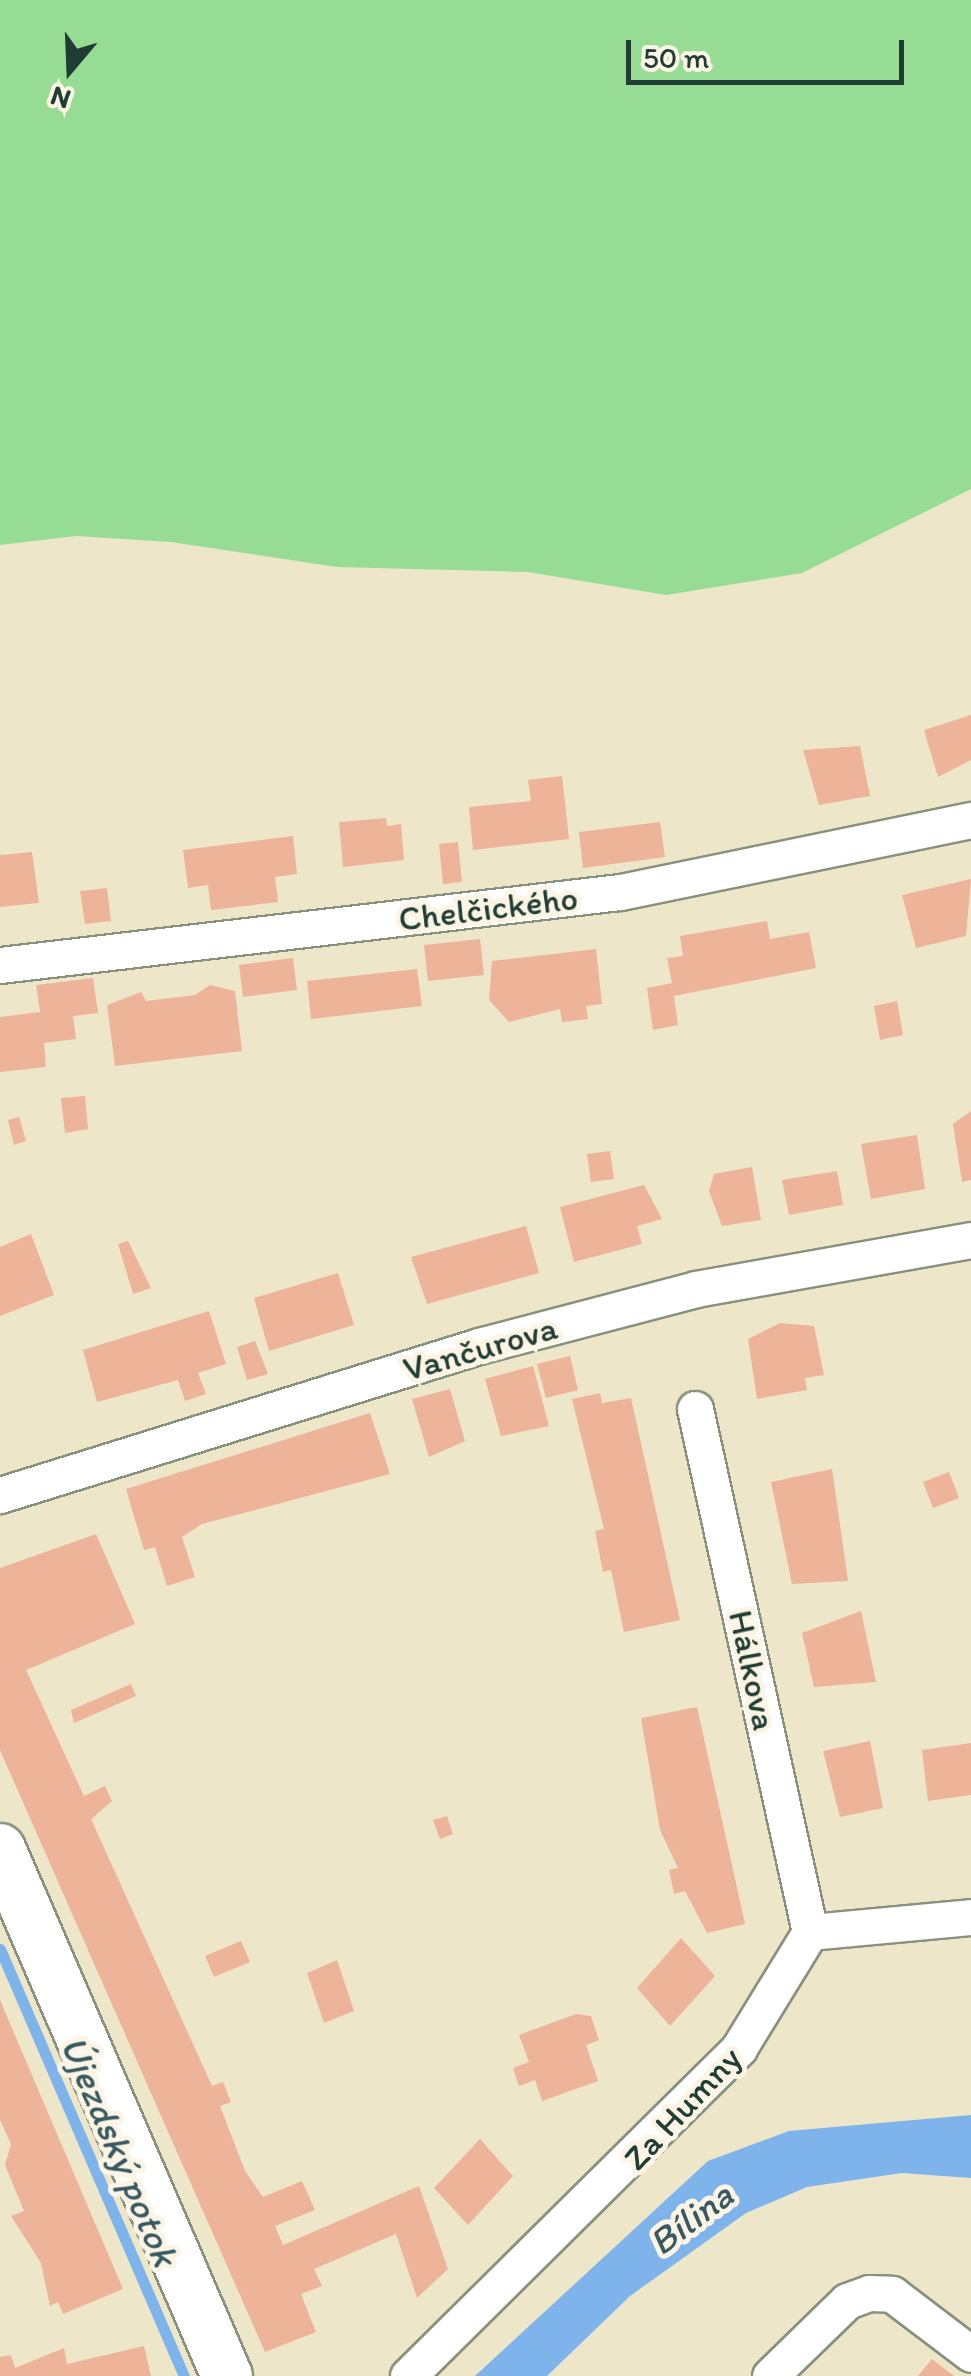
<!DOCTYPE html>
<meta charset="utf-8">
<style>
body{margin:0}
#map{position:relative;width:971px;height:2376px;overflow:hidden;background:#eee6c8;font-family:Itim,sans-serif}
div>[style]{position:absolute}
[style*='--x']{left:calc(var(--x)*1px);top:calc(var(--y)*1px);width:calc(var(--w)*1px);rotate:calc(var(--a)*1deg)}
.green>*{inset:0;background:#97dc95}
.water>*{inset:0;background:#7fb3ec}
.stream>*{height:11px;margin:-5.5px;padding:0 5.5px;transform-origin:5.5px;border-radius:5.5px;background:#7fb3ec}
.building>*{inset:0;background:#eeb499}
.roads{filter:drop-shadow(2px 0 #86927e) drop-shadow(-2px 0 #86927e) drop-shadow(0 2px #86927e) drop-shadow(0 -2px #86927e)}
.street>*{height:35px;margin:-17.5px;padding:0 17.5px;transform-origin:17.5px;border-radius:17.5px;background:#fff}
.secondary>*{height:50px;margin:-25px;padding:0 25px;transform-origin:25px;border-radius:25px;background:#fff}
span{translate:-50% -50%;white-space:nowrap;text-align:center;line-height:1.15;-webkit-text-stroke:10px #fcf5e5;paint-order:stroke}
.street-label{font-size:35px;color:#1f3d34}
.water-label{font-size:38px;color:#375a62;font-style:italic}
.north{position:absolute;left:20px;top:20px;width:100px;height:100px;-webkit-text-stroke:8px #fcf5e5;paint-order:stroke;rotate:199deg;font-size:28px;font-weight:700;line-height:40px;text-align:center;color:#1f3d34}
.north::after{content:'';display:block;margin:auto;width:35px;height:45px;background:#1f3d34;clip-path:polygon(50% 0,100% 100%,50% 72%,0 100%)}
.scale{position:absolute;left:626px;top:40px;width:278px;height:45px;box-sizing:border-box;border:5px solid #1f3d34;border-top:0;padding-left:12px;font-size:30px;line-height:35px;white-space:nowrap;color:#1f3d34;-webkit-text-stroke:8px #fcf5e5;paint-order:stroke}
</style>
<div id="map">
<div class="green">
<i style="clip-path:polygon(0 0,971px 0,971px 489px,802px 573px,666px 595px,528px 572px,337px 567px,171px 542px,76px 536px,0 545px)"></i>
</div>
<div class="water">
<i style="clip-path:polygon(971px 2115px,971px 2178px,902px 2173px,807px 2187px,746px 2213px,630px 2296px,547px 2376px,475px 2376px,708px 2161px,789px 2131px)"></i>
</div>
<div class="stream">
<i style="--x:0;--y:1949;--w:465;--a:66.7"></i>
</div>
<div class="building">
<i style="clip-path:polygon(971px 715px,971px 760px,938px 777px,924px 730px)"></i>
<i style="clip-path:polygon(860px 746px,870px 796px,819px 805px,803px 750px)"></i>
<i style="clip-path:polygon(562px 776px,569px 839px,473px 850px,469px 807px,531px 801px,528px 780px)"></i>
<i style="clip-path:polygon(386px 818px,387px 826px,401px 824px,404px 860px,343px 867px,339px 822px)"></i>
<i style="clip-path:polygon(660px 822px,665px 857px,583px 868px,579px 832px)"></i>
<i style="clip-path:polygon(293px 836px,297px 874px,275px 877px,278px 902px,211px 910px,208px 885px,188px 888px,183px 850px)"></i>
<i style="clip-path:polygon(458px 842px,462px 882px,443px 884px,439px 844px)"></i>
<i style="clip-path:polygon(32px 852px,39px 903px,0 907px,0 855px)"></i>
<i style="clip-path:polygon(971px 879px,966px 936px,916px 948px,902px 895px)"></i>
<i style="clip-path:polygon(107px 888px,111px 921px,85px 924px,80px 891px)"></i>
<i style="clip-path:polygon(767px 921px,770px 939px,809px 932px,816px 968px,674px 996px,678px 1025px,653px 1030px,647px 988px,672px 983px,667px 958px,683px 956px,680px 936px)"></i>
<i style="clip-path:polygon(480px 939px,484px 975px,428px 981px,424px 945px)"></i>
<i style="clip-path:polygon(596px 949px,602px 1004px,586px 1006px,588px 1019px,562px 1022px,560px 1009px,509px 1022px,489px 1000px,492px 961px)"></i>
<i style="clip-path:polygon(293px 958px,297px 990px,243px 997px,239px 965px)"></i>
<i style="clip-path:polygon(417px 969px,422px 1006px,311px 1019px,307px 981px)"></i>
<i style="clip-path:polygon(93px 978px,98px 1013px,73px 1016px,76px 1039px,44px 1043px,46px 1067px,0 1072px,0 1017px,40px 1012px,36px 985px)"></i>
<i style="clip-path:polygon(210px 985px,235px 991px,242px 1051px,115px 1066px,107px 1005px,141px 992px,146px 1001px,195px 995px)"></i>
<i style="clip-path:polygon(897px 1001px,903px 1035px,880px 1040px,874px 1006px)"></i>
<i style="clip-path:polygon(85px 1096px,88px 1129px,65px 1133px,61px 1098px)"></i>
<i style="clip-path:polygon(971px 1111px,971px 1180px,962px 1182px,953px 1124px)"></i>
<i style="clip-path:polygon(19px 1117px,26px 1141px,14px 1145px,8px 1120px)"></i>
<i style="clip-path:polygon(917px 1135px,925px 1189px,871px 1199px,861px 1144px)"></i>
<i style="clip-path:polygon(610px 1151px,614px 1179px,591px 1182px,587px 1154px)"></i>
<i style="clip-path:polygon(752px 1167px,761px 1220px,722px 1226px,709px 1191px,714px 1174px)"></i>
<i style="clip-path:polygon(837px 1171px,843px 1205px,789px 1215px,782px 1180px)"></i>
<i style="clip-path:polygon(644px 1185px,662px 1219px,637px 1226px,642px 1244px,574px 1262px,560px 1207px)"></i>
<i style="clip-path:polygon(526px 1226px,539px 1273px,427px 1304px,411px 1257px)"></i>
<i style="clip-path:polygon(31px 1234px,54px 1295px,0 1316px,0 1247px)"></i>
<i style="clip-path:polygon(128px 1241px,151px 1288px,133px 1294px,118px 1244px)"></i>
<i style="clip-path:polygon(338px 1273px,354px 1325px,269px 1351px,254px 1298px)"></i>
<i style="clip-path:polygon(209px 1311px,226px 1364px,198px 1373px,206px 1394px,185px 1401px,178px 1380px,97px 1402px,83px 1350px)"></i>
<i style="clip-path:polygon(780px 1323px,814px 1326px,824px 1375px,805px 1378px,807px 1390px,757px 1399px,748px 1339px)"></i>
<i style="clip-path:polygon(255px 1341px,268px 1374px,247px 1380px,237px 1347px)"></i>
<i style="clip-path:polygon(570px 1356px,578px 1390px,546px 1398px,537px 1364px)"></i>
<i style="clip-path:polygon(533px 1366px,549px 1426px,501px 1436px,485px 1379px)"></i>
<i style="clip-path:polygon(450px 1389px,465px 1441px,429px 1457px,412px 1399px)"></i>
<i style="clip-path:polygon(600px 1393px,602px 1403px,631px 1398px,680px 1620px,624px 1632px,611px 1570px,603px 1572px,595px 1531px,604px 1529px,572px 1399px)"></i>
<i style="clip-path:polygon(370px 1413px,390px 1474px,202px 1524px,182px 1537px,195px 1577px,167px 1586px,155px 1547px,144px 1550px,126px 1489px)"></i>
<i style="clip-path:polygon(832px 1469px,848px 1581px,792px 1584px,771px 1482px)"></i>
<i style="clip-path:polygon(949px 1472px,959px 1498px,933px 1508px,923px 1482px)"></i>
<i style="clip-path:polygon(96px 1534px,135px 1624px,26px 1670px,84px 1796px,105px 1786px,112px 1801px,91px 1819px,212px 2086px,223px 2082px,231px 2102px,220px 2106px,245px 2171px,263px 2197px,302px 2181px,315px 2210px,275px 2226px,283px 2245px,419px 2186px,448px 2269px,417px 2298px,396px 2234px,314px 2269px,322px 2286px,301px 2294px,316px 2332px,265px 2352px,0 1750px,0 1568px)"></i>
<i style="clip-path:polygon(861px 1611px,876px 1682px,814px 1687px,802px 1633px)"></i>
<i style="clip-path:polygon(131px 1684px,136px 1696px,74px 1723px,71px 1710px)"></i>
<i style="clip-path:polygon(697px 1707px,745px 1924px,707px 1933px,685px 1891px,674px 1894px,669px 1870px,678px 1868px,660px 1830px,641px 1718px)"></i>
<i style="clip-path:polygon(870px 1741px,883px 1808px,840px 1817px,823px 1751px)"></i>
<i style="clip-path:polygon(971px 1743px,971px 1795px,928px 1801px,922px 1750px)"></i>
<i style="clip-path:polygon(447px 1816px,453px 1834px,440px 1839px,433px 1820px)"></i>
<i style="clip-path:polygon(681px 1938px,715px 1976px,670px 2026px,637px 1988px)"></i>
<i style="clip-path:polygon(241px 1941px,250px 1962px,214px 1977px,205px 1956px)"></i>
<i style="clip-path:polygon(337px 1960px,354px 2011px,324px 2023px,307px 1973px)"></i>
<i style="clip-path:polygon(0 2000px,123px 2289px,63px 2314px,58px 2302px,50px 2306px,41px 2263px,11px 2216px,24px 2211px,5px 2165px,11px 2144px,0 2120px)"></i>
<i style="clip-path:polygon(576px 2014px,591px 2016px,599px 2040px,586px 2045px,598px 2081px,542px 2101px,535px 2080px,519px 2086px,513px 2068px,529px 2062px,519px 2035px)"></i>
<i style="clip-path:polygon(480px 2139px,513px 2176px,468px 2225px,434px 2188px)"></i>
<i style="clip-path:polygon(144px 2346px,151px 2376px,0 2376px,0 2357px,11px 2355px,15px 2368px,64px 2348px,67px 2364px)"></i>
<i style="clip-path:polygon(932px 2359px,954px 2376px,918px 2376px)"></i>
</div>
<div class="roads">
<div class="street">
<i style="--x:0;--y:965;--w:624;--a:-6.72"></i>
<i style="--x:620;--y:892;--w:358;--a:-11.6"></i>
<i style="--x:695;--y:1409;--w:535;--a:77.6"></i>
<i style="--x:0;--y:1495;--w:502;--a:-17.28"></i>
<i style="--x:479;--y:1346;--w:224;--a:-14.7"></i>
<i style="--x:696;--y:1289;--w:279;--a:-10.1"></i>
<i style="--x:408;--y:2376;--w:466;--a:-44.7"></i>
<i style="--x:739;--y:2048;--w:136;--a:-58.5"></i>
<i style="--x:810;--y:1932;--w:162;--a:-5.3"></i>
<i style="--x:770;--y:2376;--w:107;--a:-44.2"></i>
<i style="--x:847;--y:2301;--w:23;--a:-20"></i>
<i style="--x:869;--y:2293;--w:23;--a:2"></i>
<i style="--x:892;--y:2294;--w:99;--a:37.2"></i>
</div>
<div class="secondary">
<i style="--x:0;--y:1849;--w:574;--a:66.7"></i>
</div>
</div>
<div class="street-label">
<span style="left:488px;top:908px;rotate:-7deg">Chelčického</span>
<span style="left:480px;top:1348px;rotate:-16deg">Vančurova</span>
<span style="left:753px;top:1670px;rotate:78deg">Hálkova</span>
<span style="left:682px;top:2108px;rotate:-47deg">Za Humny</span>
</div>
<div class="water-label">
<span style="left:119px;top:2151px;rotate:67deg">Újezdský potok</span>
<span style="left:691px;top:2219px;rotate:-37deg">Bílina</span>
</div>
<div class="north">N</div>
<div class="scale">50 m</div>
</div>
